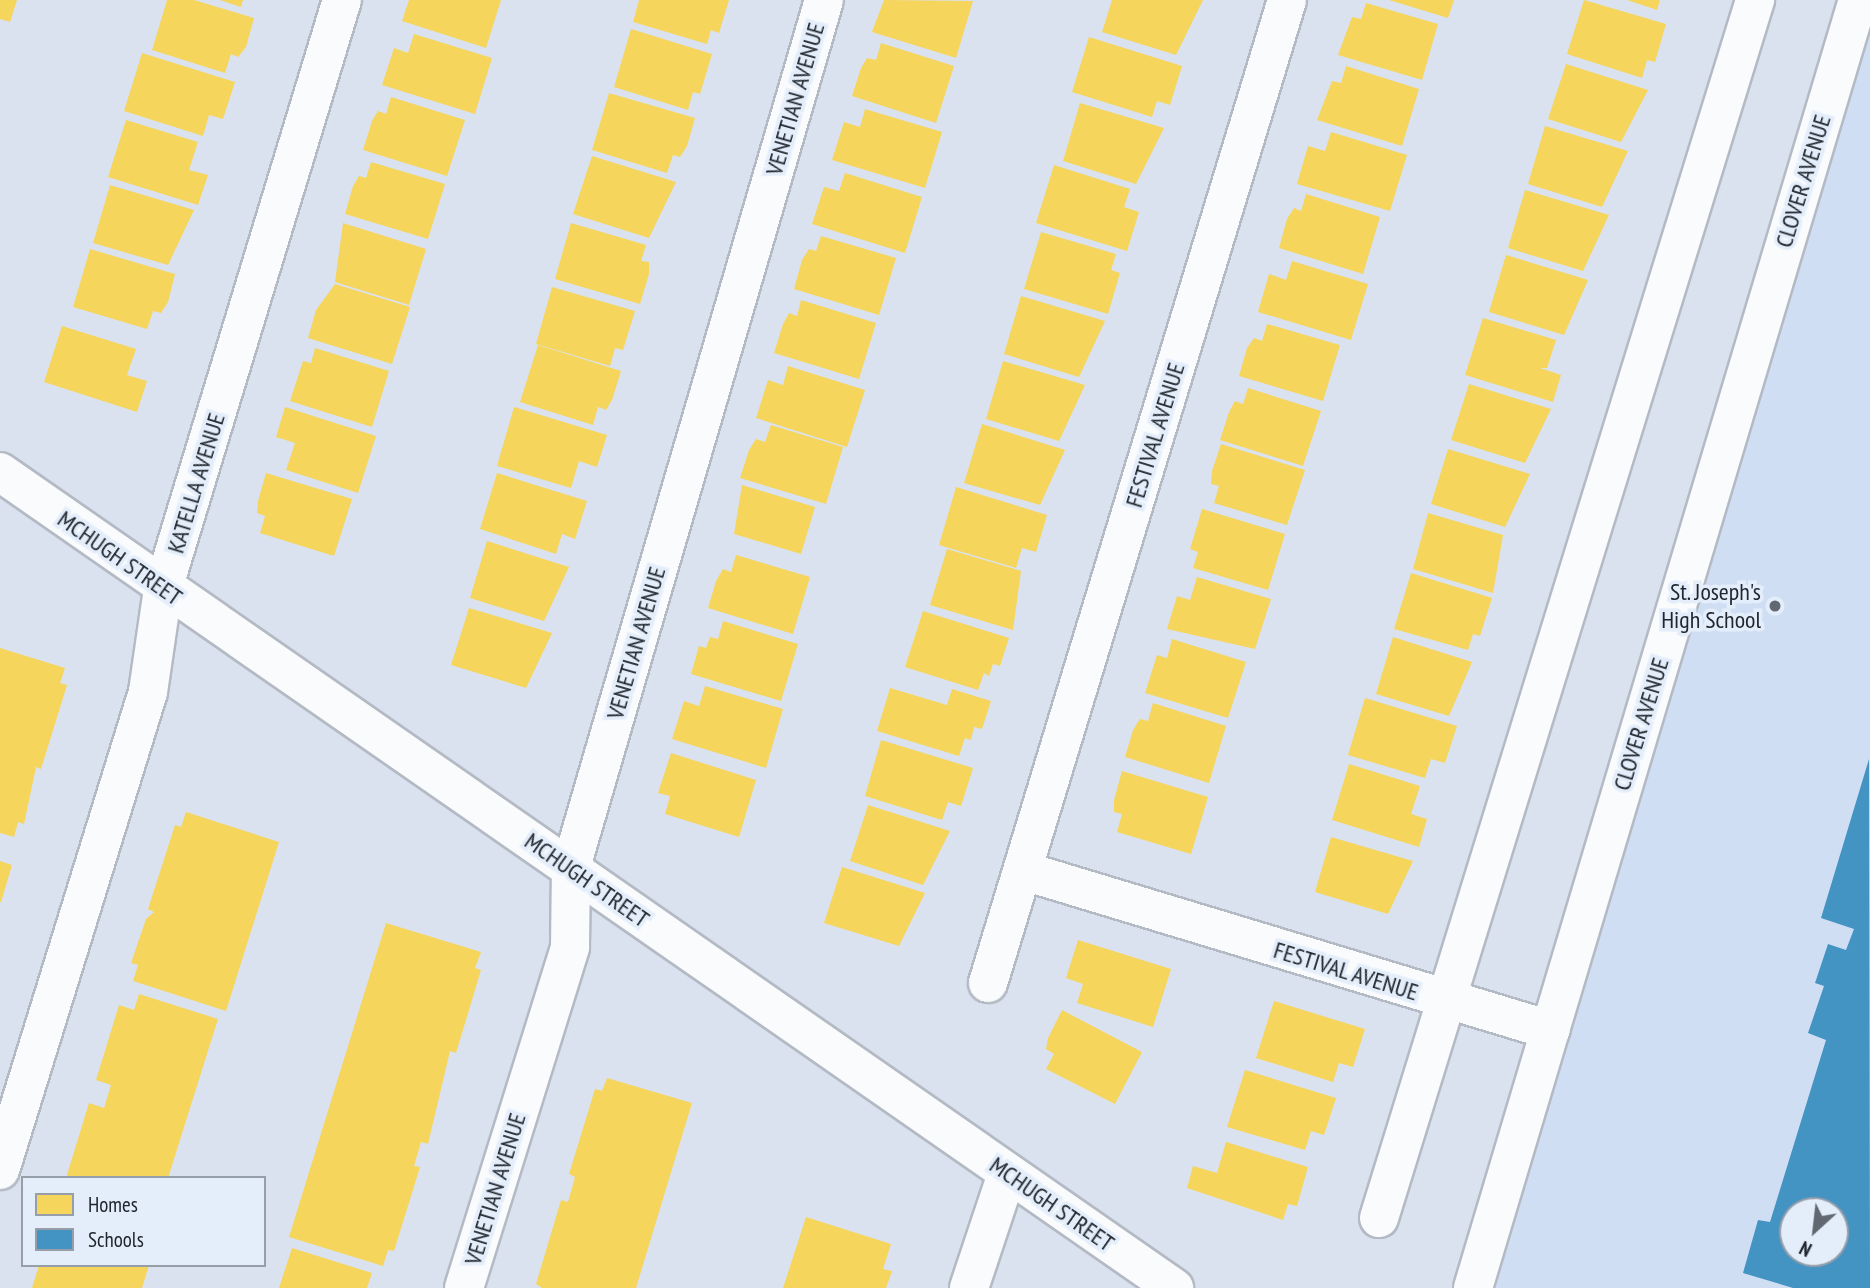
<!DOCTYPE html>
<style>
body{margin:0}
#map{position:relative;width:1870px;height:1288px;overflow:hidden;background:#dae2ef;font-family:"PT Sans Narrow",sans-serif}
div>[style]{position:absolute}
[style*='--x']{left:calc(var(--x)*1px);top:calc(var(--y)*1px);width:calc(var(--w)*1px);rotate:calc(var(--a)*1deg)}
.built>*{inset:0;background:#cfdef3}
.homes>*{inset:0;background:#f6d55c}
.schools>*{inset:0;background:#4393c3}
.roads{filter:drop-shadow(2px 0 #b4bac4) drop-shadow(-2px 0 #b4bac4) drop-shadow(0 2px #b4bac4) drop-shadow(0 -2px #b4bac4)}
.street>*{height:38px;margin:-19px;padding:0 19px;transform-origin:19px;border-radius:19px;background:#f9fbfd}
.secondary>*{height:38px;margin:-19px;padding:0 19px;transform-origin:19px;border-radius:19px;background:#f9fbfd}
.dots>*{width:19px;height:19px;translate:-50% -50%;box-sizing:border-box;border:4px solid #e4eefb;border-radius:50%}
span{translate:-50% -50%;white-space:nowrap;text-align:center;line-height:1.15;-webkit-text-stroke:7px #e4eefb;paint-order:stroke}
.street-label{font-size:24px;color:#20262e}
.poi-label{font-size:24px;color:#20262e}
.right{translate:-100% -50%;text-align:right}
.legend{position:absolute;left:21px;top:1176px;width:245px;height:91px;box-sizing:border-box;background:#e4eefb;border:2px solid #969ea9;margin:0;padding:9px 12px;list-style:none;font-size:21px;color:#20262e}
.legend li{display:flex;align-items:center;gap:14px;height:35px}
.legend b{width:35px;border:2px solid #969ea9}
.north{position:absolute;left:1779px;top:1197px;width:70px;height:70px;box-sizing:border-box;background:#e4eefb;border:2px solid #969ea9;border-radius:50%;rotate:207deg;font-size:19px;font-weight:700;line-height:28px;text-align:center;color:#20262e}
.north::after{content:'';display:block;margin:auto;width:24px;height:32px;background:#616872;clip-path:polygon(50% 0,100% 100%,50% 72%,0 100%)}
</style>
<div id="map">
<div class="built">
<i style="clip-path:polygon(evenodd,1870px 0,1870px 1288px,1474px 1288px,1870px 0,1793px 1211px,1835px 1211px,1835px 1253px,1793px 1253px,1793px 1211px)"></i>
</div>
<div class="homes">
<i style="clip-path:polygon(0 0,17px 0,10px 22px,0 19px)"></i>
<i style="clip-path:polygon(167px 0,194px 0,254px 18px,246px 47px,238px 57px,231px 54px,225px 73px,152px 50px)"></i>
<i style="clip-path:polygon(220px 0,243px 0,241px 7px)"></i>
<i style="clip-path:polygon(409px 0,501px 0,486px 48px,402px 21px)"></i>
<i style="clip-path:polygon(639px 0,729px 0,719px 33px,711px 30px,707px 44px,633px 22px)"></i>
<i style="clip-path:polygon(884px 0,973px 1px,956px 58px,872px 32px)"></i>
<i style="clip-path:polygon(1112px 0,1203px 0,1176px 55px,1102px 32px)"></i>
<i style="clip-path:polygon(1389px 0,1454px 0,1448px 18px)"></i>
<i style="clip-path:polygon(1584px 0,1666px 24px,1655px 62px,1647px 60px,1642px 78px,1567px 54px)"></i>
<i style="clip-path:polygon(1627px 0,1660px 0,1657px 10px)"></i>
<i style="clip-path:polygon(1366px 3px,1438px 24px,1422px 80px,1338px 55px,1352px 17px,1361px 19px)"></i>
<i style="clip-path:polygon(631px 29px,712px 54px,700px 94px,693px 92px,688px 110px,614px 87px)"></i>
<i style="clip-path:polygon(414px 34px,492px 58px,475px 114px,382px 85px,394px 48px,408px 53px)"></i>
<i style="clip-path:polygon(1089px 37px,1182px 66px,1170px 105px,1157px 101px,1152px 117px,1072px 92px)"></i>
<i style="clip-path:polygon(881px 43px,954px 66px,936px 123px,852px 96px,861px 68px,867px 58px,876px 60px)"></i>
<i style="clip-path:polygon(142px 53px,235px 82px,223px 119px,209px 115px,203px 136px,124px 111px)"></i>
<i style="clip-path:polygon(1566px 64px,1648px 90px,1621px 142px,1548px 119px)"></i>
<i style="clip-path:polygon(1346px 66px,1419px 89px,1402px 146px,1317px 120px,1332px 81px,1341px 83px)"></i>
<i style="clip-path:polygon(609px 93px,695px 118px,687px 146px,680px 157px,673px 155px,667px 173px,592px 150px)"></i>
<i style="clip-path:polygon(391px 97px,465px 120px,447px 176px,363px 150px,372px 121px,378px 111px,386px 114px)"></i>
<i style="clip-path:polygon(1080px 103px,1164px 128px,1136px 184px,1063px 161px)"></i>
<i style="clip-path:polygon(865px 109px,942px 132px,925px 188px,832px 160px,844px 122px,860px 127px)"></i>
<i style="clip-path:polygon(126px 120px,198px 142px,189px 170px,208px 175px,198px 205px,108px 177px)"></i>
<i style="clip-path:polygon(1545px 126px,1628px 151px,1602px 207px,1528px 184px)"></i>
<i style="clip-path:polygon(1331px 132px,1407px 155px,1390px 211px,1297px 184px,1308px 146px,1325px 151px)"></i>
<i style="clip-path:polygon(592px 156px,676px 182px,649px 238px,573px 214px)"></i>
<i style="clip-path:polygon(371px 162px,445px 184px,428px 239px,345px 214px,353px 186px,359px 176px,366px 178px)"></i>
<i style="clip-path:polygon(1054px 165px,1130px 189px,1124px 207px,1139px 212px,1127px 251px,1036px 223px)"></i>
<i style="clip-path:polygon(845px 173px,922px 197px,905px 253px,812px 224px,824px 187px,839px 191px)"></i>
<i style="clip-path:polygon(110px 185px,194px 210px,168px 265px,93px 243px)"></i>
<i style="clip-path:polygon(1525px 190px,1609px 215px,1583px 271px,1508px 248px)"></i>
<i style="clip-path:polygon(1306px 194px,1380px 217px,1363px 274px,1279px 248px,1287px 219px,1294px 208px,1301px 211px)"></i>
<i style="clip-path:polygon(343px 223px,426px 249px,409px 305px,335px 282px)"></i>
<i style="clip-path:polygon(571px 223px,646px 245px,641px 261px,649px 262px,649px 274px,640px 304px,555px 279px)"></i>
<i style="clip-path:polygon(1041px 232px,1116px 254px,1111px 270px,1120px 273px,1108px 314px,1024px 289px)"></i>
<i style="clip-path:polygon(821px 236px,896px 258px,879px 315px,794px 289px,802px 260px,809px 249px,816px 251px)"></i>
<i style="clip-path:polygon(90px 249px,175px 274px,168px 302px,161px 313px,153px 311px,147px 329px,73px 307px)"></i>
<i style="clip-path:polygon(1506px 255px,1588px 280px,1564px 335px,1489px 312px)"></i>
<i style="clip-path:polygon(1292px 261px,1368px 284px,1351px 340px,1258px 312px,1269px 274px,1286px 280px)"></i>
<i style="clip-path:polygon(335px 284px,410px 307px,392px 364px,308px 338px,316px 310px)"></i>
<i style="clip-path:polygon(552px 287px,635px 311px,623px 350px,615px 348px,610px 366px,536px 344px)"></i>
<i style="clip-path:polygon(1021px 296px,1105px 321px,1079px 377px,1004px 354px)"></i>
<i style="clip-path:polygon(801px 300px,876px 323px,859px 379px,774px 353px,783px 324px,789px 313px,797px 316px)"></i>
<i style="clip-path:polygon(1483px 318px,1556px 340px,1547px 368px,1540px 368px,1561px 375px,1553px 402px,1465px 375px)"></i>
<i style="clip-path:polygon(1267px 324px,1340px 345px,1323px 401px,1239px 376px,1247px 348px,1254px 338px,1262px 341px)"></i>
<i style="clip-path:polygon(62px 326px,136px 349px,127px 375px,147px 381px,137px 412px,44px 382px)"></i>
<i style="clip-path:polygon(538px 345px,621px 371px,612px 400px,606px 410px,598px 407px,593px 425px,520px 402px)"></i>
<i style="clip-path:polygon(315px 348px,389px 371px,372px 427px,290px 401px,303px 361px,311px 363px)"></i>
<i style="clip-path:polygon(1003px 361px,1085px 385px,1059px 441px,986px 419px)"></i>
<i style="clip-path:polygon(788px 366px,865px 390px,847px 447px,756px 418px,768px 380px,783px 385px)"></i>
<i style="clip-path:polygon(1469px 384px,1551px 409px,1525px 463px,1451px 440px)"></i>
<i style="clip-path:polygon(1248px 388px,1321px 411px,1303px 466px,1220px 440px,1229px 412px,1235px 401px,1243px 404px)"></i>
<i style="clip-path:polygon(285px 407px,376px 436px,358px 493px,286px 470px,295px 443px,276px 437px)"></i>
<i style="clip-path:polygon(514px 407px,607px 435px,597px 467px,579px 461px,571px 488px,497px 466px)"></i>
<i style="clip-path:polygon(982px 424px,1065px 450px,1040px 505px,964px 483px)"></i>
<i style="clip-path:polygon(771px 425px,843px 447px,826px 504px,740px 478px,749px 450px,756px 439px,765px 442px)"></i>
<i style="clip-path:polygon(1221px 444px,1305px 470px,1287px 525px,1214px 503px,1219px 486px,1211px 484px,1212px 471px)"></i>
<i style="clip-path:polygon(1448px 449px,1530px 474px,1505px 527px,1431px 504px)"></i>
<i style="clip-path:polygon(266px 473px,352px 499px,334px 556px,260px 533px,265px 516px,257px 513px,258px 501px)"></i>
<i style="clip-path:polygon(497px 473px,587px 501px,575px 539px,562px 534px,556px 554px,480px 529px)"></i>
<i style="clip-path:polygon(742px 485px,815px 507px,801px 554px,734px 534px)"></i>
<i style="clip-path:polygon(956px 487px,1047px 515px,1036px 552px,1022px 548px,1016px 568px,939px 545px)"></i>
<i style="clip-path:polygon(1202px 509px,1285px 534px,1268px 590px,1193px 568px,1198px 552px,1190px 549px)"></i>
<i style="clip-path:polygon(1428px 513px,1503px 535px,1493px 593px,1413px 569px)"></i>
<i style="clip-path:polygon(487px 541px,569px 567px,544px 621px,470px 598px)"></i>
<i style="clip-path:polygon(947px 549px,1021px 571px,1013px 630px,930px 605px)"></i>
<i style="clip-path:polygon(736px 555px,810px 577px,793px 634px,708px 608px,716px 581px,723px 569px,731px 572px)"></i>
<i style="clip-path:polygon(1411px 573px,1492px 598px,1480px 636px,1473px 634px,1468px 650px,1394px 629px)"></i>
<i style="clip-path:polygon(1197px 577px,1271px 599px,1255px 649px,1167px 629px,1177px 596px,1190px 600px)"></i>
<i style="clip-path:polygon(469px 608px,552px 633px,526px 688px,451px 665px)"></i>
<i style="clip-path:polygon(923px 611px,1009px 638px,1000px 666px,993px 664px,989px 676px,984px 673px,978px 690px,905px 667px)"></i>
<i style="clip-path:polygon(723px 621px,798px 644px,781px 701px,691px 674px,699px 646px,706px 648px,710px 637px,718px 639px)"></i>
<i style="clip-path:polygon(1393px 637px,1472px 662px,1449px 716px,1376px 694px)"></i>
<i style="clip-path:polygon(1172px 639px,1246px 662px,1228px 718px,1145px 693px,1157px 655px,1167px 658px)"></i>
<i style="clip-path:polygon(0 648px,65px 668px,60px 683px,67px 685px,41px 769px,36px 767px,24px 824px,18px 822px,14px 837px,0 833px)"></i>
<i style="clip-path:polygon(705px 686px,783px 709px,766px 768px,672px 739px,684px 701px,699px 706px)"></i>
<i style="clip-path:polygon(890px 688px,947px 705px,952px 689px,991px 701px,982px 729px,974px 727px,971px 740px,965px 738px,959px 756px,877px 731px)"></i>
<i style="clip-path:polygon(1365px 698px,1457px 726px,1445px 763px,1431px 759px,1425px 778px,1348px 755px)"></i>
<i style="clip-path:polygon(1153px 703px,1226px 726px,1209px 783px,1125px 757px,1133px 730px,1140px 719px,1148px 721px)"></i>
<i style="clip-path:polygon(881px 740px,973px 768px,961px 806px,948px 802px,942px 820px,865px 796px)"></i>
<i style="clip-path:polygon(671px 753px,756px 780px,739px 837px,665px 814px,670px 796px,658px 793px)"></i>
<i style="clip-path:polygon(1349px 764px,1420px 786px,1411px 814px,1427px 819px,1419px 847px,1332px 820px)"></i>
<i style="clip-path:polygon(1122px 771px,1208px 797px,1191px 854px,1117px 832px,1122px 814px,1114px 812px,1114px 800px)"></i>
<i style="clip-path:polygon(868px 805px,950px 831px,923px 885px,850px 861px)"></i>
<i style="clip-path:polygon(186px 812px,279px 842px,226px 1011px,133px 981px,138px 965px,131px 963px,146px 919px,154px 912px,148px 909px,175px 825px,181px 827px)"></i>
<i style="clip-path:polygon(1331px 837px,1413px 861px,1388px 914px,1315px 892px)"></i>
<i style="clip-path:polygon(0 861px,12px 865px,1px 902px,0 902px)"></i>
<i style="clip-path:polygon(842px 867px,925px 893px,899px 946px,824px 923px)"></i>
<i style="clip-path:polygon(386px 923px,481px 952px,475px 968px,481px 970px,456px 1053px,450px 1051px,428px 1144px,421px 1142px,414px 1166px,420px 1167px,394px 1251px,388px 1250px,383px 1266px,289px 1237px)"></i>
<i style="clip-path:polygon(1078px 940px,1171px 969px,1153px 1027px,1077px 1003px,1083px 984px,1066px 978px)"></i>
<i style="clip-path:polygon(139px 994px,218px 1019px,168px 1178px,66px 1178px,89px 1103px,104px 1108px,111px 1085px,96px 1080px,119px 1005px,134px 1010px)"></i>
<i style="clip-path:polygon(1274px 1001px,1365px 1029px,1353px 1067px,1339px 1063px,1333px 1082px,1256px 1058px)"></i>
<i style="clip-path:polygon(1062px 1010px,1142px 1052px,1115px 1104px,1046px 1069px,1054px 1054px,1046px 1049px,1048px 1038px)"></i>
<i style="clip-path:polygon(1245px 1070px,1336px 1098px,1324px 1135px,1311px 1131px,1305px 1150px,1227px 1127px)"></i>
<i style="clip-path:polygon(607px 1078px,692px 1103px,636px 1288px,542px 1288px,536px 1284px,561px 1200px,568px 1202px,575px 1177px,569px 1174px,595px 1089px,602px 1091px)"></i>
<i style="clip-path:polygon(1226px 1142px,1308px 1167px,1297px 1206px,1288px 1204px,1283px 1220px,1187px 1188px,1193px 1166px,1217px 1173px)"></i>
<i style="clip-path:polygon(806px 1217px,891px 1244px,883px 1269px,892px 1271px,886px 1288px,783px 1288px)"></i>
<i style="clip-path:polygon(292px 1248px,372px 1273px,367px 1288px,279px 1288px)"></i>
<i style="clip-path:polygon(39px 1265px,149px 1265px,142px 1288px,32px 1288px)"></i>
</div>
<div class="schools">
<i style="clip-path:polygon(evenodd,1869px 759px,1870px 1288px,1793px 1288px,1743px 1273px,1758px 1220px,1770px 1222px,1826px 1040px,1808px 1033px,1824px 986px,1815px 983px,1828px 944px,1846px 950px,1854px 929px,1821px 918px,1869px 759px,1793px 1211px,1835px 1211px,1835px 1253px,1793px 1253px,1793px 1211px)"></i>
</div>
<div class="roads">
<div class="street">
<i style="--x:1024;--y:871;--w:550;--a:16.82"></i>
<i style="--x:988;--y:983;--w:1027;--a:-73.08"></i>
<i style="--x:0;--y:1170;--w:500;--a:-72.8"></i>
<i style="--x:148;--y:692;--w:104;--a:-81.7"></i>
<i style="--x:163;--y:589;--w:616;--a:-73.1"></i>
<i style="--x:1379;--y:1218;--w:1275;--a:-72.84"></i>
<i style="--x:464;--y:1288;--w:357;--a:-72.7"></i>
<i style="--x:570;--y:947;--w:80;--a:-89.3"></i>
<i style="--x:571;--y:867;--w:903;--a:-73.73"></i>
<i style="--x:969;--y:1288;--w:120;--a:-71.6"></i>
</div>
<div class="secondary">
<i style="--x:0;--y:472;--w:1430;--a:34.8"></i>
<i style="--x:1473;--y:1288;--w:1344;--a:-73.36"></i>
</div>
</div>
<div class="dots">
<i style="left:1775px;top:606px;background:#616872"></i>
</div>
<div class="street-label">
<span style="left:795px;top:99px;rotate:-74deg">VENETIAN AVENUE</span>
<span style="left:1803px;top:181px;rotate:-73deg">CLOVER AVENUE</span>
<span style="left:1155px;top:435px;rotate:-73deg">FESTIVAL AVENUE</span>
<span style="left:196px;top:483px;rotate:-73deg">KATELLA AVENUE</span>
<span style="left:120px;top:558px;rotate:35deg">MCHUGH STREET</span>
<span style="left:636px;top:643px;rotate:-74deg">VENETIAN AVENUE</span>
<span style="left:1641px;top:724px;rotate:-73deg">CLOVER AVENUE</span>
<span style="left:587px;top:880px;rotate:35deg">MCHUGH STREET</span>
<span style="left:1346px;top:971px;rotate:17deg">FESTIVAL AVENUE</span>
<span style="left:495px;top:1189px;rotate:-73deg">VENETIAN AVENUE</span>
<span style="left:1052px;top:1204px;rotate:35deg">MCHUGH STREET</span>
</div>
<div class="poi-label">
<span class="right" style="left:1761px;top:606px">St. Joseph's<br>High School</span>
</div>
<ul class="legend">
<li><b style="height:19px;background:#f6d55c"></b>Homes</li>
<li><b style="height:19px;background:#4393c3"></b>Schools</li>
</ul>
<div class="north">N</div>
</div>
